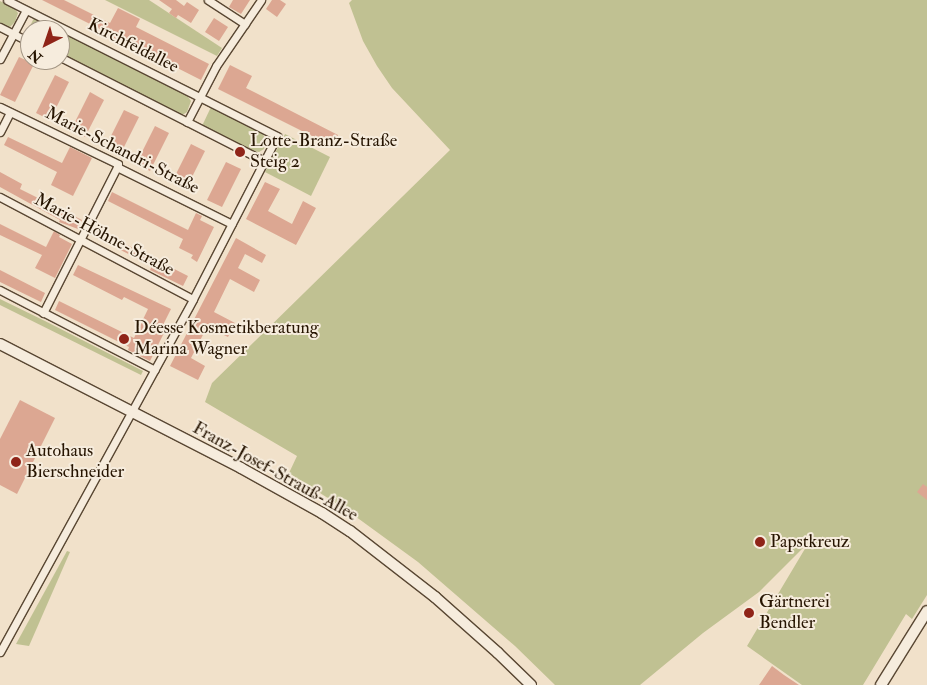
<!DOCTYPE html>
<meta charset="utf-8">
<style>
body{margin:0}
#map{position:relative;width:927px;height:685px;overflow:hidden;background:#f1e1ca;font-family:"IM FELL Double Pica",serif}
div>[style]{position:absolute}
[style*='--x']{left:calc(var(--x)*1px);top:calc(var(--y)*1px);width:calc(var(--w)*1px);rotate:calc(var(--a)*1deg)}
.green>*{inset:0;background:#c0c192}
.building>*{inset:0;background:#dca792}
.roads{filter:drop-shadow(1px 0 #594733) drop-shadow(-1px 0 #594733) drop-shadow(0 1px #594733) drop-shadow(0 -1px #594733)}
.street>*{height:7px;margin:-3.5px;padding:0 3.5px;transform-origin:3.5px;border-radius:3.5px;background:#f6ecdd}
.secondary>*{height:10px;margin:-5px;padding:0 5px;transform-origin:5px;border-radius:5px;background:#f6ecdd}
.dots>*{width:14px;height:14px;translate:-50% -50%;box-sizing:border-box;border:2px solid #f6ecdd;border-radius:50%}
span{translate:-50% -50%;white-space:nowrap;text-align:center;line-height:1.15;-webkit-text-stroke:4px #f6ecdd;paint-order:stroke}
.street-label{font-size:18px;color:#261401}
.poi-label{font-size:18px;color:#261401}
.left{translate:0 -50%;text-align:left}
.north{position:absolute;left:20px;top:20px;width:50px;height:50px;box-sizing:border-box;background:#f6ecdd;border:1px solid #a39685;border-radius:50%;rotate:221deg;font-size:14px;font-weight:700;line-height:20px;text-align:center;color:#261401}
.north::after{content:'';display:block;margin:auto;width:18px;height:22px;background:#8f2418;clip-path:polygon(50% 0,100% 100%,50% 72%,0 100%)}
</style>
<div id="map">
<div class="green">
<i style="clip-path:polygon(105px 0,149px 0,222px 48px,217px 56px)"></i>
<i style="clip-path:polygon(352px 0,927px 0,927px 595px,912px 619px,906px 614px,863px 685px,802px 685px,747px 646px,809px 542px,759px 592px,703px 633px,640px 685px,555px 685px,515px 646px,418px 562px,348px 511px,289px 473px,297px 456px,205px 402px,212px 383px,450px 150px,392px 88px,377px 66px,363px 41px,349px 3px)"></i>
<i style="clip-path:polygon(0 1px,14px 8px,18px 13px,15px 22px,10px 27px,0 23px)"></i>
<i style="clip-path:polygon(34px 18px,59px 30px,30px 30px,30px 39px,25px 36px)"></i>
<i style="clip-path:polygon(60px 31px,186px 94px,191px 101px,187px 112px,184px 114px,178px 114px,60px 54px)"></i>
<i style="clip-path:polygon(211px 107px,263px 134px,266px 142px,264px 149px,259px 152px,250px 150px,202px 126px)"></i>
<i style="clip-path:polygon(285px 134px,330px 157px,311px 196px,265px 172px)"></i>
<i style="clip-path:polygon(0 299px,45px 321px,143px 371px,141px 375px,0 305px)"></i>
<i style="clip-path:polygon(67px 551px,70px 552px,29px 646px,16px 644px)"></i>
</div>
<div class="building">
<i style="clip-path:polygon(42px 0,64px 0,110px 23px,118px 8px,140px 19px,136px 27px,209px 64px,201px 80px,128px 43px,126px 46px,104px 35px,106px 32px)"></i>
<i style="clip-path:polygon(159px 0,176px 0,184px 6px,187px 2px,199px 10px,191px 23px,178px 15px,176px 18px,169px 13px,172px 9px)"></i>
<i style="clip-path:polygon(233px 0,250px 0,241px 14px,229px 7px)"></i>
<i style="clip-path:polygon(272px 0,280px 0,286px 4px,277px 17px,266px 9px)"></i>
<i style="clip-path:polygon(214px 18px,228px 27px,219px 41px,205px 32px)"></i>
<i style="clip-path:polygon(19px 57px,34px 64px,15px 102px,0 95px)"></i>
<i style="clip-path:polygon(230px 65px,252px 76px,246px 88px,338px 135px,332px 146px,218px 89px)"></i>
<i style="clip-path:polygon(55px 75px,69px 82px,50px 120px,36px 113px)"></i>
<i style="clip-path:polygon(90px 92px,104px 100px,85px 137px,71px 130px)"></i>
<i style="clip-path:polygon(124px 110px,139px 117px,120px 155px,105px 148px)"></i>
<i style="clip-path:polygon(155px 126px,169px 133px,150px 171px,136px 164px)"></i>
<i style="clip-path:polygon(8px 137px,62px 163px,70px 147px,92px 158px,73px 196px,51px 185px,57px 172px,4px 145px)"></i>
<i style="clip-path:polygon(191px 144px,205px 151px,186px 189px,172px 182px)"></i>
<i style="clip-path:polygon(226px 162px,241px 169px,222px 207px,207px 200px)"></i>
<i style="clip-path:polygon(0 172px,22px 184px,20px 189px,82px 220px,78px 229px,59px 222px,60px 220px,0 187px)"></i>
<i style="clip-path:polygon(265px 182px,280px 189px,268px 211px,292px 224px,303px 201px,316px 208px,296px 245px,246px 219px)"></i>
<i style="clip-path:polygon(112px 192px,188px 230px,196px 213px,202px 216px,200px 220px,214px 227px,197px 262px,191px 258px,193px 255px,179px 248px,183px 239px,108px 201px)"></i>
<i style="clip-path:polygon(0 224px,46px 247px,54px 231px,60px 235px,59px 237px,72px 244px,55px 278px,35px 268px,42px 255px,0 235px)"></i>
<i style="clip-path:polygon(96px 229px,188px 276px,183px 286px,150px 270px,152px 266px,93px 236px)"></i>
<i style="clip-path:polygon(236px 238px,266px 255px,262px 263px,245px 254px,238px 268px,260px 280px,254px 292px,230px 279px,214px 312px,235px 323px,228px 337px,207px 327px,191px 358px,205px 366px,198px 380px,170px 366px)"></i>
<i style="clip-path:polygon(78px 265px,171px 309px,163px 325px,167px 327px,150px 361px,128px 350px,129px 347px,55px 310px,59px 301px,134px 338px,148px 309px,124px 297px,122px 300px,73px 275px)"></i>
<i style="clip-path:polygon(0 270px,45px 293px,41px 302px,0 282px)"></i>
<i style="clip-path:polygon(20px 400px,55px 418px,17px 494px,0 485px,0 439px)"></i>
<i style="clip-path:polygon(923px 484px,927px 487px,927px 500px,917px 492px)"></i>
<i style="clip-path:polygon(772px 666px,784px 675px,799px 685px,759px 685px)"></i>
</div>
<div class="roads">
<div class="street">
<i style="--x:208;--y:0;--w:44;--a:33"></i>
<i style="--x:0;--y:27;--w:34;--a:27"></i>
<i style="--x:60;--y:57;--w:229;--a:27"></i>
<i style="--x:0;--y:59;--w:55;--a:-62"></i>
<i style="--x:0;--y:107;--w:131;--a:25.8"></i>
<i style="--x:118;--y:164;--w:3;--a:108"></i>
<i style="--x:117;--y:167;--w:128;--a:26.4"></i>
<i style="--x:187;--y:122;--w:63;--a:-62.6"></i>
<i style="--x:216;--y:66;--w:80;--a:-55.7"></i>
<i style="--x:0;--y:132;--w:22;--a:-63"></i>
<i style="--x:0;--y:197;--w:218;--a:27.9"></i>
<i style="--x:0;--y:290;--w:174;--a:27.3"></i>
<i style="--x:43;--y:313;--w:164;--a:-63.1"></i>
<i style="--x:0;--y:652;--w:402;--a:-61.3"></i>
<i style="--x:193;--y:299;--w:183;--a:-62.7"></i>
<i style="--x:277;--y:136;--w:302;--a:-153.3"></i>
</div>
<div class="secondary">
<i style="--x:0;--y:344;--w:271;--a:27.2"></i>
<i style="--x:241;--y:468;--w:93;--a:29.1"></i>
<i style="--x:322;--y:513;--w:33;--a:33"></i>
<i style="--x:350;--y:531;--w:108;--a:37.8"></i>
<i style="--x:435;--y:597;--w:84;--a:41.6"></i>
<i style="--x:498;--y:653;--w:46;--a:44.1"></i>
<i style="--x:881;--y:685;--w:87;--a:-58.1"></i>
</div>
</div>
<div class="dots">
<i style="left:240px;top:152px;background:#8f2418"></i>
<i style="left:124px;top:339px;background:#8f2418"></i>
<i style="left:16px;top:462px;background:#8f2418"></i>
<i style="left:760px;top:542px;background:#8f2418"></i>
<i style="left:749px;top:613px;background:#8f2418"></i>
</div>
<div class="street-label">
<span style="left:133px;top:46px;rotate:27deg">Kirchfeldallee</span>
<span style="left:122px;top:151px;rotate:27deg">Marie-Schandri-Straße</span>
<span style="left:104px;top:235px;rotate:28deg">Marie-Höhne-Straße</span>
<span style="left:275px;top:472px;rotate:29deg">Franz-Josef-Strauß-Allee</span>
</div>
<div class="poi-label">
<span class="left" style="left:250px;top:152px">Lotte-Branz-Straße<br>Steig 2</span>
<span class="left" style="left:134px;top:339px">Déesse Kosmetikberatung<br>Marina Wagner</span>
<span class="left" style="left:26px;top:462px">Autohaus<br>Bierschneider</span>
<span class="left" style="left:770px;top:542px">Papstkreuz</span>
<span class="left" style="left:759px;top:613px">Gärtnerei<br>Bendler</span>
</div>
<div class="north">N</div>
</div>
